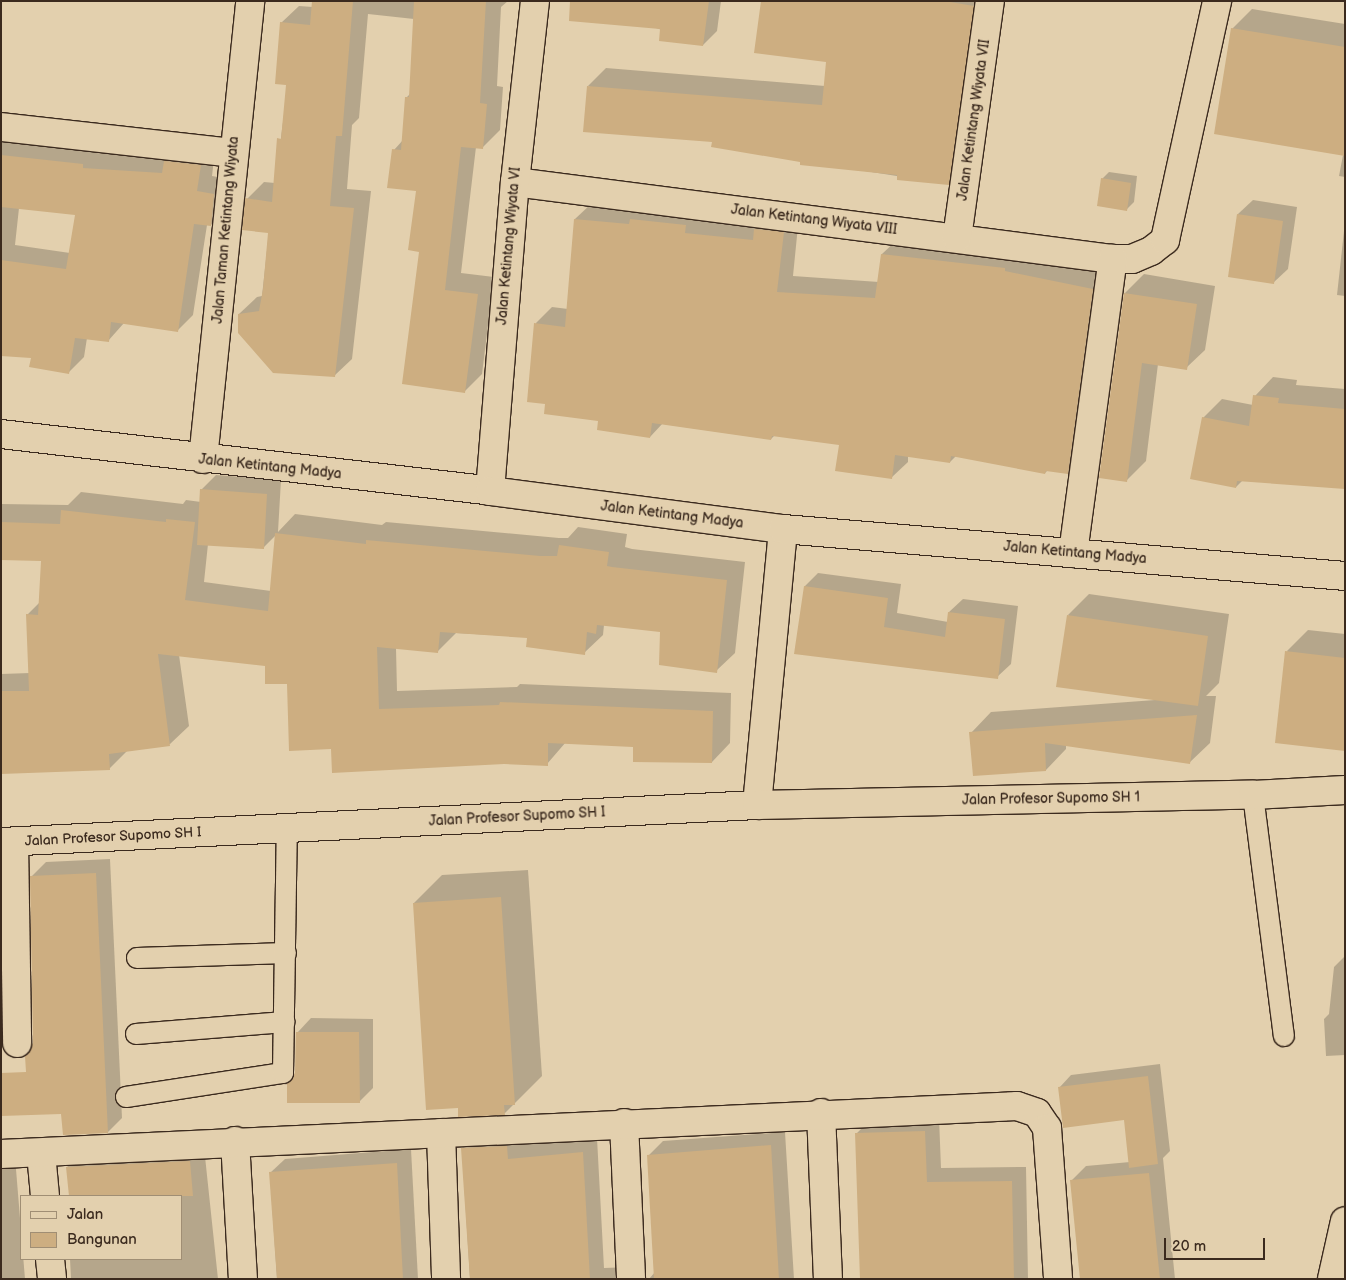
<!DOCTYPE html>
<style>
body{margin:0}
#map{position:relative;width:1346px;height:1280px;overflow:hidden;background:#e3d0ae;font-family:"Balsamiq Sans",sans-serif}
div>[style]{position:absolute}
[style*='--x']{left:calc(var(--x)*1px);top:calc(var(--y)*1px);width:calc(var(--w)*1px);rotate:calc(var(--a)*1deg)}
.shadow>*{inset:0;background:#0003}
.building>*{inset:0;background:#cdae81}
.roads{filter:drop-shadow(1px 0 #3b2a1e) drop-shadow(-1px 0 #3b2a1e) drop-shadow(0 1px #3b2a1e) drop-shadow(0 -1px #3b2a1e)}
.service>*{height:20px;margin:-10px;padding:0 10px;transform-origin:10px;border-radius:10px;background:#e3d0ae}
.minor>*{height:28px;margin:-14px;padding:0 14px;transform-origin:14px;border-radius:14px;background:#e3d0ae}
.tertiary>*{height:28px;margin:-14px;padding:0 14px;transform-origin:14px;border-radius:14px;background:#e3d0ae}
span{translate:-50% -50%;white-space:nowrap;text-align:center;line-height:1.15;-webkit-text-stroke:4px #e3d0ae;paint-order:stroke}
.street-label{font-size:14px;color:#3b2a1e}
.frame{position:absolute;inset:0;border:2px solid #3b2a1e;pointer-events:none}
.legend{position:absolute;left:20px;top:1195px;width:162px;height:65px;box-sizing:border-box;background:#e3d0ae;border:1px solid #a08e74;margin:0;padding:6px 9px;list-style:none;font-size:15px;color:#3b2a1e}
.legend li{display:flex;align-items:center;gap:10px;height:25px}
.legend b{width:25px;border:1px solid #a08e74}
.scale{position:absolute;left:1164px;top:1238px;width:101px;height:22px;box-sizing:border-box;border:2px solid #3b2a1e;border-top:0;padding-left:6px;font-size:15px;line-height:18px;white-space:nowrap;color:#3b2a1e;-webkit-text-stroke:4px #e3d0ae;paint-order:stroke}
</style>
<div id="map">
<div class="shadow">
<i style="clip-path:polygon(313px 1px,508px 1px,501px 7px,497px 86px,503px 87px,500px 130px,482px 148px,476px 147px,461px 273px,494px 277px,482px 374px,465px 391px,420px 251px,418px 190px,394px 150px,403px 140px,407px 97px,411px 93px,414px 19px,368px 14px,359px 118px,352px 125px,347px 189px,371px 191px,352px 359px,334px 376px,239px 314px,257px 297px,262px 296px,269px 232px,247px 199px,264px 182px,275px 183px,288px 84px,281px 23px,299px 6px,313px 7px)"></i>
<i style="clip-path:polygon(582px 1px,721px 1px,717px 31px,703px 45px)"></i>
<i style="clip-path:polygon(854px 1px,989px 1px,966px 166px,948px 184px,801px 161px,714px 141px,588px 86px,606px 68px,825px 86px)"></i>
<i style="clip-path:polygon(1252px 9px,1345px 24px,1345px 177px,1339px 176px,1343px 155px,1232px 29px)"></i>
<i style="clip-path:polygon(evenodd,1px 138px,98px 149px,97px 153px,169px 158px,215px 150px,212px 176px,229px 179px,226px 210px,211px 225px,207px 225px,193px 315px,178px 330px,124px 323px,108px 341px,87px 338px,84px 357px,69px 372px,32px 355px,1px 352px,1px 138px,19px 208px,76px 214px,70px 253px,15px 245px,19px 208px)"></i>
<i style="clip-path:polygon(1109px 172px,1137px 176px,1134px 202px,1127px 209px,1102px 179px)"></i>
<i style="clip-path:polygon(1253px 200px,1297px 207px,1288px 269px,1273px 283px,1229px 276px,1238px 214px)"></i>
<i style="clip-path:polygon(592px 203px,799px 216px,793px 276px,879px 282px,882px 254px,899px 238px,1021px 252px,1109px 273px,1084px 456px,1068px 472px,1048px 470px,1045px 473px,956px 456px,950px 462px,908px 455px,908px 462px,891px 478px,841px 444px,775px 435px,771px 439px,663px 423px,650px 437px,547px 403px,536px 323px,552px 307px,568px 309px,575px 219px)"></i>
<i style="clip-path:polygon(1345px 222px,1345px 296px,1337px 295px)"></i>
<i style="clip-path:polygon(1144px 274px,1215px 286px,1205px 350px,1186px 368px,1158px 364px,1146px 461px,1127px 480px,1100px 477px,1125px 293px)"></i>
<i style="clip-path:polygon(1273px 377px,1297px 380px,1296px 385px,1345px 389px,1345px 488px,1243px 480px,1236px 487px,1203px 418px,1222px 399px,1253px 405px,1255px 396px)"></i>
<i style="clip-path:polygon(evenodd,216px 475px,281px 480px,278px 532px,295px 514px,382px 525px,386px 522px,559px 538px,568px 538px,578px 527px,627px 534px,625px 547px,632px 549px,745px 562px,735px 653px,716px 671px,662px 631px,604px 625px,603px 635px,584px 653px,528px 637px,456px 633px,438px 651px,396px 648px,397px 691px,517px 687px,520px 684px,731px 693px,730px 743px,712px 762px,634px 746px,566px 742px,547px 764px,332px 748px,288px 682px,266px 665px,179px 655px,189px 726px,170px 744px,127px 751px,109px 769px,1px 771px,1px 674px,30px 673px,27px 615px,40px 602px,42px 560px,1px 558px,1px 504px,68px 505px,81px 492px,183px 504px,186px 500px,201px 502px,201px 490px,216px 475px,276px 535px,271px 591px,204px 582px,208px 544px,263px 548px,276px 535px)"></i>
<i style="clip-path:polygon(818px 573px,901px 584px,897px 613px,948px 622px,949px 612px,963px 599px,1018px 606px,1011px 664px,997px 677px,795px 653px,805px 586px)"></i>
<i style="clip-path:polygon(1089px 594px,1229px 614px,1219px 683px,1206px 696px,1216px 696px,1210px 743px,1189px 763px,1066px 745px,1066px 749px,1046px 770px,974px 775px,971px 733px,991px 712px,1155px 700px,1068px 615px)"></i>
<i style="clip-path:polygon(1308px 630px,1345px 634px,1345px 750px,1287px 651px)"></i>
<i style="clip-path:polygon(110px 859px,122px 1118px,108px 1132px,62px 1113px,34px 1043px,31px 877px,46px 862px)"></i>
<i style="clip-path:polygon(528px 870px,542px 1076px,505px 1113px,459px 1107px,414px 903px,442px 875px)"></i>
<i style="clip-path:polygon(1345px 956px,1345px 1055px,1326px 1056px,1324px 1019px,1329px 1014px,1334px 967px)"></i>
<i style="clip-path:polygon(311px 1018px,373px 1019px,373px 1088px,359px 1102px,296px 1074px,297px 1033px)"></i>
<i style="clip-path:polygon(1160px 1064px,1170px 1151px,1163px 1158px,1175px 1279px,1081px 1279px,1071px 1181px,1086px 1166px,1130px 1162px,1125px 1119px,1059px 1088px,1071px 1075px)"></i>
<i style="clip-path:polygon(939px 1117px,941px 1168px,1026px 1167px,1028px 1279px,861px 1279px,856px 1134px,871px 1119px)"></i>
<i style="clip-path:polygon(521px 1132px,522px 1145px,597px 1138px,604px 1268px,630px 1267px,639px 1279px,470px 1279px,462px 1148px,476px 1134px)"></i>
<i style="clip-path:polygon(785px 1132px,794px 1279px,649px 1279px,655px 1272px,648px 1156px,663px 1141px)"></i>
<i style="clip-path:polygon(204px 1147px,218px 1279px,71px 1279px,70px 1259px,181px 1259px,181px 1196px,70px 1196px,67px 1167px,82px 1153px)"></i>
<i style="clip-path:polygon(411px 1149px,418px 1279px,277px 1279px,270px 1173px,285px 1159px)"></i>
<i style="clip-path:polygon(15px 1157px,25px 1279px,1px 1279px,1px 1158px)"></i>
</div>
<div class="building">
<i style="clip-path:polygon(312px 1px,353px 1px,342px 136px,336px 136px,330px 206px,354px 208px,335px 377px,273px 373px,238px 333px,238px 314px,259px 311px,263px 289px,268px 233px,242px 230px,245px 198px,272px 202px,277px 138px,281px 139px,286px 85px,275px 84px,280px 22px,310px 25px)"></i>
<i style="clip-path:polygon(414px 1px,486px 1px,480px 103px,487px 104px,483px 149px,461px 147px,445px 290px,478px 294px,465px 393px,402px 384px,419px 252px,408px 250px,416px 191px,387px 188px,392px 149px,401px 150px,405px 97px,409px 97px)"></i>
<i style="clip-path:polygon(570px 1px,709px 1px,703px 46px,659px 41px,660px 29px,569px 21px)"></i>
<i style="clip-path:polygon(761px 1px,944px 1px,974px 6px,949px 185px,897px 180px,897px 175px,800px 165px,800px 162px,711px 147px,712px 142px,583px 132px,587px 86px,822px 105px,826px 62px,754px 53px)"></i>
<i style="clip-path:polygon(1231px 28px,1345px 47px,1345px 156px,1214px 134px)"></i>
<i style="clip-path:polygon(1px 155px,83px 164px,83px 168px,162px 173px,164px 161px,201px 165px,197px 191px,214px 194px,211px 226px,194px 224px,178px 332px,111px 322px,109px 342px,75px 338px,69px 374px,29px 367px,31px 358px,1px 356px,1px 260px,66px 269px,75px 215px,1px 207px)"></i>
<i style="clip-path:polygon(1101px 178px,1131px 183px,1127px 211px,1097px 206px)"></i>
<i style="clip-path:polygon(1237px 214px,1283px 221px,1274px 284px,1228px 277px)"></i>
<i style="clip-path:polygon(574px 219px,629px 224px,630px 219px,686px 225px,685px 233px,753px 240px,754px 229px,784px 232px,777px 292px,875px 298px,881px 254px,1005px 268px,1005px 271px,1093px 289px,1068px 474px,1046px 471px,1045px 474px,951px 456px,950px 463px,895px 455px,892px 479px,835px 471px,839px 445px,772px 436px,771px 440px,652px 423px,650px 438px,597px 430px,598px 421px,544px 414px,545px 404px,527px 402px,534px 323px,565px 327px)"></i>
<i style="clip-path:polygon(1124px 293px,1197px 304px,1187px 370px,1142px 363px,1127px 482px,1099px 478px)"></i>
<i style="clip-path:polygon(1253px 395px,1279px 398px,1278px 403px,1345px 409px,1345px 489px,1237px 481px,1236px 488px,1190px 479px,1202px 417px,1249px 426px)"></i>
<i style="clip-path:polygon(200px 489px,267px 494px,264px 549px,197px 545px)"></i>
<i style="clip-path:polygon(61px 510px,166px 522px,166px 519px,195px 522px,185px 600px,268px 611px,275px 533px,366px 544px,366px 540px,540px 556px,557px 556px,559px 545px,609px 552px,607px 566px,612px 567px,727px 580px,717px 673px,659px 665px,660px 632px,597px 625px,596px 634px,587px 632px,585px 655px,526px 647px,527px 638px,440px 632px,438px 653px,377px 647px,379px 709px,499px 705px,500px 702px,713px 711px,712px 763px,633px 762px,633px 747px,548px 743px,548px 766px,504px 764px,332px 773px,331px 749px,289px 751px,287px 684px,265px 684px,265px 666px,158px 654px,170px 746px,109px 754px,110px 770px,1px 774px,1px 691px,29px 691px,26px 614px,38px 615px,41px 561px,1px 560px,1px 522px,60px 524px)"></i>
<i style="clip-path:polygon(804px 586px,888px 598px,884px 627px,945px 637px,948px 612px,1005px 619px,998px 679px,794px 654px)"></i>
<i style="clip-path:polygon(1067px 615px,1208px 636px,1198px 706px,1056px 687px)"></i>
<i style="clip-path:polygon(1285px 651px,1345px 658px,1345px 751px,1275px 743px)"></i>
<i style="clip-path:polygon(1197px 715px,1190px 764px,1045px 743px,1046px 771px,973px 776px,969px 732px)"></i>
<i style="clip-path:polygon(96px 873px,108px 1133px,63px 1135px,61px 1114px,1px 1116px,1px 1073px,26px 1072px,25px 1056px,33px 1043px,30px 876px)"></i>
<i style="clip-path:polygon(501px 897px,515px 1105px,504px 1105px,505px 1115px,458px 1117px,458px 1108px,426px 1110px,413px 903px)"></i>
<i style="clip-path:polygon(296px 1032px,359px 1032px,360px 1103px,287px 1103px,287px 1084px,295px 1073px)"></i>
<i style="clip-path:polygon(1148px 1076px,1158px 1164px,1129px 1168px,1124px 1120px,1063px 1128px,1058px 1087px)"></i>
<i style="clip-path:polygon(925px 1131px,927px 1182px,1012px 1181px,1014px 1279px,860px 1279px,855px 1133px)"></i>
<i style="clip-path:polygon(771px 1145px,779px 1279px,654px 1279px,647px 1155px)"></i>
<i style="clip-path:polygon(507px 1146px,508px 1159px,583px 1152px,590px 1279px,470px 1279px,461px 1148px)"></i>
<i style="clip-path:polygon(190px 1161px,193px 1196px,69px 1196px,66px 1167px)"></i>
<i style="clip-path:polygon(397px 1163px,403px 1279px,277px 1279px,269px 1172px)"></i>
<i style="clip-path:polygon(1149px 1173px,1160px 1279px,1080px 1279px,1070px 1180px)"></i>
</div>
<div class="roads">
<div class="service">
<i style="--x:1253;--y:795;--w:243;--a:82.7"></i>
<i style="--x:137;--y:958;--w:149;--a:-1.9"></i>
<i style="--x:136;--y:1034;--w:149;--a:-4.6"></i>
<i style="--x:126;--y:1097;--w:159;--a:-8.7"></i>
<i style="--x:283;--y:1073;--w:245;--a:-89.1"></i>
</div>
<div class="minor">
<i style="--x:1;--y:127;--w:232;--a:6.4"></i>
<i style="--x:515;--y:182;--w:603;--a:7.34"></i>
<i style="--x:1113;--y:259;--w:19;--a:0"></i>
<i style="--x:1132;--y:259;--w:21;--a:-23"></i>
<i style="--x:1151;--y:251;--w:18;--a:-38"></i>
<i style="--x:1165;--y:240;--w:245;--a:-77.7"></i>
<i style="--x:957;--y:238;--w:239;--a:-82.1"></i>
<i style="--x:203;--y:459;--w:460;--a:-84.1"></i>
<i style="--x:490;--y:491;--w:310;--a:-85.4"></i>
<i style="--x:515;--y:182;--w:182;--a:-83.7"></i>
<i style="--x:1073;--y:553;--w:297;--a:-82.3"></i>
<i style="--x:757;--y:805;--w:277;--a:-84.6"></i>
<i style="--x:1;--y:842;--w:757;--a:-2.8"></i>
<i style="--x:757;--y:805;--w:496;--a:-1.2"></i>
<i style="--x:1253;--y:795;--w:92;--a:-3.1"></i>
<i style="--x:14;--y:842;--w:201;--a:89.1"></i>
<i style="--x:821;--y:1113;--w:166;--a:87.6"></i>
<i style="--x:624;--y:1123;--w:156;--a:87.4"></i>
<i style="--x:441;--y:1133;--w:146;--a:88"></i>
<i style="--x:235;--y:1141;--w:138;--a:86.7"></i>
<i style="--x:41;--y:1153;--w:43;--a:84.7"></i>
<i style="--x:1;--y:1154;--w:1017;--a:-2.7"></i>
<i style="--x:1017;--y:1106;--w:21;--a:19"></i>
<i style="--x:1037;--y:1113;--w:18;--a:56"></i>
<i style="--x:1047;--y:1128;--w:151;--a:85.8"></i>
<i style="--x:50;--y:1259;--w:20;--a:84"></i>
<i style="--x:1332;--y:1279;--w:59;--a:-77.4"></i>
</div>
<div class="tertiary">
<i style="--x:1;--y:434;--w:492;--a:6.6"></i>
<i style="--x:490;--y:491;--w:295;--a:7.4"></i>
<i style="--x:783;--y:529;--w:564;--a:4.78"></i>
</div>
</div>
<div class="street-label">
<span style="left:974px;top:120px;rotate:-82deg">Jalan Ketintang Wiyata VII</span>
<span style="left:814px;top:220px;rotate:7deg">Jalan Ketintang Wiyata VIII</span>
<span style="left:226px;top:230px;rotate:-85deg">Jalan Taman Ketintang Wiyata</span>
<span style="left:509px;top:246px;rotate:-85deg">Jalan Ketintang Wiyata VI</span>
<span style="left:270px;top:467px;rotate:6deg">Jalan Ketintang Madya</span>
<span style="left:672px;top:515px;rotate:7deg">Jalan Ketintang Madya</span>
<span style="left:1075px;top:553px;rotate:5deg">Jalan Ketintang Madya</span>
<span style="left:1051px;top:799px;rotate:-1deg">Jalan Profesor Supomo SH 1</span>
<span style="left:517px;top:817px;rotate:-3deg">Jalan Profesor Supomo SH I</span>
<span style="left:113px;top:837px;rotate:-3deg">Jalan Profesor Supomo SH I</span>
</div>
<div class="frame"></div>
<ul class="legend">
<li><b style="height:6px;background:#e3d0ae"></b>Jalan</li>
<li><b style="height:14px;background:#cdae81"></b>Bangunan</li>
</ul>
<div class="scale">20 m</div>
</div>
